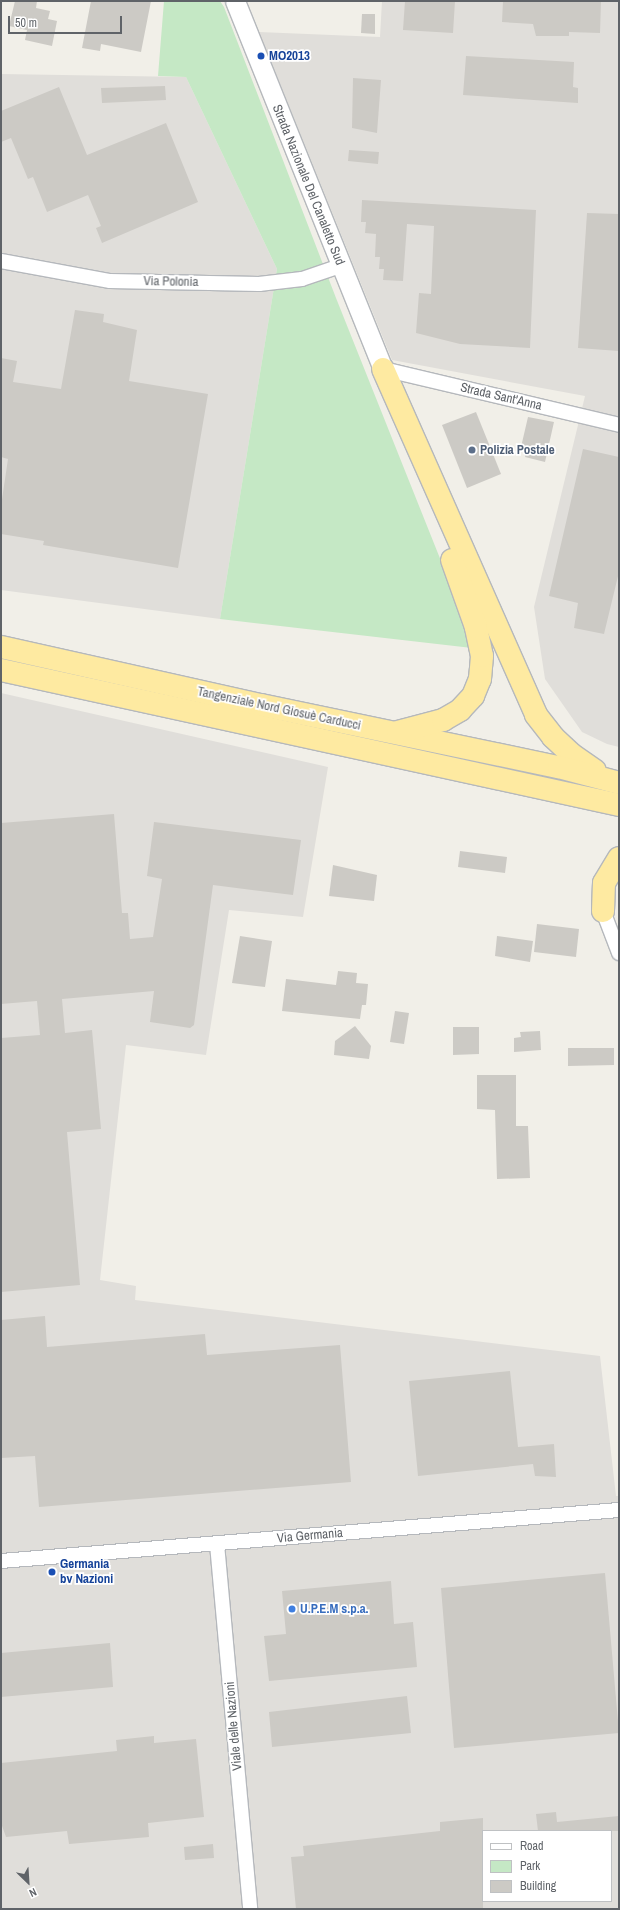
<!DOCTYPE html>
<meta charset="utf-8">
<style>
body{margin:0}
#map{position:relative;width:620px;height:1910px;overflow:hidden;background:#f1efe8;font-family:"Archivo Narrow",sans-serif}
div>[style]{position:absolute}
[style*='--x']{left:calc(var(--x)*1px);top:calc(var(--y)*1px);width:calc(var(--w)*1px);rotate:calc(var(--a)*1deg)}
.industrial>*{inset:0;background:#e0deda}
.green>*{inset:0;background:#c5e8c5}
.building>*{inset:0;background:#cccac5}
.roads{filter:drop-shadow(1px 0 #b5b8bc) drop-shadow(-1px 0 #b5b8bc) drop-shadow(0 1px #b5b8bc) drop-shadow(0 -1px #b5b8bc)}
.minor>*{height:14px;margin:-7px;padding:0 7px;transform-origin:7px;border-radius:7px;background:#fff}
.secondary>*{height:19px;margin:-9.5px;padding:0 9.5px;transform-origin:9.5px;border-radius:9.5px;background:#fff}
.trunk>*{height:22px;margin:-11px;padding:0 11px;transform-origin:11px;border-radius:11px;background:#feeaa1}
.dots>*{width:11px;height:11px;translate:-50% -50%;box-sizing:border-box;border:2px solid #fff;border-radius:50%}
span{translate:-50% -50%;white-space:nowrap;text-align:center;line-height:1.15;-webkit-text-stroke:3.5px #fff;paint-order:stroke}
.transit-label{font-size:13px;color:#164399;font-weight:700}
.left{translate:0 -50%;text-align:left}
.street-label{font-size:13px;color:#5f6368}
.service-label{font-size:13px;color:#4e5e75;font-weight:700}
.shop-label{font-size:13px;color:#366cbe;font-weight:700}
.frame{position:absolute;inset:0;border:2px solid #5f6368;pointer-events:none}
.legend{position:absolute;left:482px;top:1830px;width:130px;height:72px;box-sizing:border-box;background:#fff;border:1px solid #bfc1c3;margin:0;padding:5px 7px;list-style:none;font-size:12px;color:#5f6368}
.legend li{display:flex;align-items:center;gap:8px;height:20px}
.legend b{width:20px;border:1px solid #bfc1c3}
.north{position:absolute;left:8px;top:1862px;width:40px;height:40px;-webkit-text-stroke:3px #fff;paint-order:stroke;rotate:155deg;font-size:11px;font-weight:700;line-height:16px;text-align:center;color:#5f6368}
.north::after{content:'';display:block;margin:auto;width:14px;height:18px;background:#5f6368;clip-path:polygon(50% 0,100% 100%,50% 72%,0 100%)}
.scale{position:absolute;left:8px;top:16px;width:114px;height:18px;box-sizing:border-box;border:2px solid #5f6368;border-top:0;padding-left:5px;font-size:12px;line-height:14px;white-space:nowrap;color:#5f6368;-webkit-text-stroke:3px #fff;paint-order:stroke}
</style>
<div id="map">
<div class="industrial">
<i style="clip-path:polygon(382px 1px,619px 1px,619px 747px,607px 744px,582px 732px,545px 679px,534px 607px,585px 396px,392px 360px,259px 32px,380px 37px)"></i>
<i style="clip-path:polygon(1px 74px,186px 77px,277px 269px,220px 619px,1px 590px)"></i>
<i style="clip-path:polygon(evenodd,1px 693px,328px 767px,303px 917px,229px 910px,206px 1055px,126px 1045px,100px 1280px,136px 1286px,135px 1300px,600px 1356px,616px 1496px,619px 1496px,619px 1909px,1px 1909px,1px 693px,483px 1831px,611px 1831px,611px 1901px,483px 1901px,483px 1831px)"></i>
</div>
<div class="green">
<i style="clip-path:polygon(164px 1px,220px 1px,224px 7px,336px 298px,463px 616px,472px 648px,220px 619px,277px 269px,186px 77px,158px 76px)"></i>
</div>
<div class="building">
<i style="clip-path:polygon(15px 1px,37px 1px,36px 8px,50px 11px,48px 19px,57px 21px,52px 46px,25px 40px,27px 30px,9px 26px)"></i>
<i style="clip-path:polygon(91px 1px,151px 1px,141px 52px,101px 44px,100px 51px,82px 48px)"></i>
<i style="clip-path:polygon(405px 1px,455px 1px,453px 33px,403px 30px)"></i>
<i style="clip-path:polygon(503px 1px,601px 1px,600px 33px,569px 32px,569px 36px,536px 36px,533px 24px,502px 22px)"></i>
<i style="clip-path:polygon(362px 14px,375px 14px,375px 34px,361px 33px)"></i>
<i style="clip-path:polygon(466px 56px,574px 62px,573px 87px,578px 88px,578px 103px,463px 95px)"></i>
<i style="clip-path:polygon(353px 78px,381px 80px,377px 133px,352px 128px)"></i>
<i style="clip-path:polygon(165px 86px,166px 100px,102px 103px,101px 88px)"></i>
<i style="clip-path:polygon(59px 87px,87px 155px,166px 123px,198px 202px,102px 243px,96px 228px,101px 226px,88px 195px,47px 212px,33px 177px,28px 179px,11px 138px,1px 142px,1px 111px)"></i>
<i style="clip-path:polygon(349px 150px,379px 152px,378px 164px,348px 161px)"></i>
<i style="clip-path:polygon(362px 200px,536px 210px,530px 348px,460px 344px,416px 333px,419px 293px,431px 294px,434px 226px,407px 224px,403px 281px,383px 280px,384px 269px,379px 269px,380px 257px,375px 257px,376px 234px,365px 233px,366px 222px,361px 222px)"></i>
<i style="clip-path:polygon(587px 213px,619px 214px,619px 351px,578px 348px)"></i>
<i style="clip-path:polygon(75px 310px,104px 314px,103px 322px,137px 330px,129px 381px,208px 394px,178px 568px,43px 545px,44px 541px,1px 534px,1px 506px,8px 459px,1px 457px,1px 358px,17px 361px,13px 382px,61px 389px)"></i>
<i style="clip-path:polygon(476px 412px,501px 474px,467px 488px,442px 425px)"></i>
<i style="clip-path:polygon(528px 417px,554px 422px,545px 462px,525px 457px,527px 448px,521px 447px)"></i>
<i style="clip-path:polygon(583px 449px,619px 457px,619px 572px,604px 634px,574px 628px,578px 603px,549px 596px)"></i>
<i style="clip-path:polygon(114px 814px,122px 913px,128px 913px,130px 939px,153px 937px,162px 879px,147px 876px,154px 822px,301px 840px,293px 895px,213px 885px,194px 1025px,190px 1028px,150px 1022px,154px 991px,62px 999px,65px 1033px,92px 1030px,101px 1129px,67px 1132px,80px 1285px,1px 1292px,1px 1038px,40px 1035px,37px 1001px,1px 1004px,1px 823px)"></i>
<i style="clip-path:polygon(460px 851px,507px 857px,505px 873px,458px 867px)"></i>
<i style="clip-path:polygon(333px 865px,377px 875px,374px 901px,329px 896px)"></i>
<i style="clip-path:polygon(537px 924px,579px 929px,576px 957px,534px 952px)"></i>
<i style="clip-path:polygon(240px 936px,272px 941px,265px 987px,232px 983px)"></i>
<i style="clip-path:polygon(497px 936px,533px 941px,530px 962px,495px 956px)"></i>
<i style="clip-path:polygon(338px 971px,357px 973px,356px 983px,368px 984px,366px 1005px,362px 1005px,360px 1019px,282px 1011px,286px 979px,336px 985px)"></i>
<i style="clip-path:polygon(395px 1011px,409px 1013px,404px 1044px,390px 1042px)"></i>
<i style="clip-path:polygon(355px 1026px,371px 1046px,369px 1059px,334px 1055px,335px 1041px)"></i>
<i style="clip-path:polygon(453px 1027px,479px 1027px,479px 1054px,453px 1055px)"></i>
<i style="clip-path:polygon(540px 1031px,541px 1050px,514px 1052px,514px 1038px,521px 1037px,520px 1032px)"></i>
<i style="clip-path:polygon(568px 1048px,614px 1048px,614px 1065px,568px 1066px)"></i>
<i style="clip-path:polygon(477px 1075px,516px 1075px,516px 1126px,528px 1126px,530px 1178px,497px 1179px,495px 1110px,477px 1109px)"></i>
<i style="clip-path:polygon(45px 1316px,47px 1347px,205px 1334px,207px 1355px,340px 1345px,351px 1482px,39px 1507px,35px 1456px,1px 1458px,1px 1320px)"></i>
<i style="clip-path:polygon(510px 1371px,518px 1447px,554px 1444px,556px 1477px,535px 1476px,533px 1464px,418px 1476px,409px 1381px)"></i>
<i style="clip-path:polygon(605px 1573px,619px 1733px,454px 1748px,441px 1588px)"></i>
<i style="clip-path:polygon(391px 1581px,394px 1624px,413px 1622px,417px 1667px,269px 1681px,264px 1636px,286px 1634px,282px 1591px)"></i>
<i style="clip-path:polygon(110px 1643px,113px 1687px,1px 1697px,1px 1653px)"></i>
<i style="clip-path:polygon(407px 1696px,411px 1733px,272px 1747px,269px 1712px)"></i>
<i style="clip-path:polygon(154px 1736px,154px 1743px,196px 1739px,204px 1817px,148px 1823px,149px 1837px,69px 1844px,67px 1831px,6px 1837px,1px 1823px,1px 1763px,117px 1751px,116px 1740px)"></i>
<i style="clip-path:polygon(556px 1812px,557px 1822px,619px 1816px,619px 1831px,538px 1831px,536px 1814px)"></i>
<i style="clip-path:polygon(483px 1818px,483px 1909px,296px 1909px,291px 1857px,304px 1856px,303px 1846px,440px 1831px,440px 1822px)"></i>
<i style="clip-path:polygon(213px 1844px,214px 1858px,185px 1860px,184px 1847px)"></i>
</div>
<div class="roads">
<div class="minor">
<i style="--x:1;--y:261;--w:111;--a:10.4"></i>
<i style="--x:110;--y:281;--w:149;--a:1.2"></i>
<i style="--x:259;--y:284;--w:43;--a:-6.6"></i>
<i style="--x:302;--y:279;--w:40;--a:-18.9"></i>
<i style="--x:383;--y:369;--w:243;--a:13.3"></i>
<i style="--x:603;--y:911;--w:45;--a:69.1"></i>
<i style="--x:217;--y:1544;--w:366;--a:84.8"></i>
<i style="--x:1;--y:1561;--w:620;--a:-4.72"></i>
</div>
<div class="secondary">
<i style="--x:235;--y:1;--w:397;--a:68.1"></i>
</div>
<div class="trunk">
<i style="--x:383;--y:369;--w:378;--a:66.1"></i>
<i style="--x:536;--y:715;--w:28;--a:52"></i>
<i style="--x:553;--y:737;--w:25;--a:43"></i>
<i style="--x:571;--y:754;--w:29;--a:35"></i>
<i style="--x:1;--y:647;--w:266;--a:12.6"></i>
<i style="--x:261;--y:705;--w:304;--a:11.8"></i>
<i style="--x:559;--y:767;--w:62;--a:14.9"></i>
<i style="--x:1;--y:670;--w:633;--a:12.32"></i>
<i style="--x:398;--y:732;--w:47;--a:-14.9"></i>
<i style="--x:443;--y:720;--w:20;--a:-30"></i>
<i style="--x:460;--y:710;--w:19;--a:-47"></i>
<i style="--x:473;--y:696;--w:18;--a:-68"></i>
<i style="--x:480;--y:679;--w:23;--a:-85"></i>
<i style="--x:482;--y:656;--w:30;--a:-102"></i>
<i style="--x:476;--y:627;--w:71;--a:-109.7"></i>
<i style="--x:603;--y:911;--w:28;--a:-88"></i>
<i style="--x:604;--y:883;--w:29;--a:-59"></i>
</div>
</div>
<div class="dots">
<i style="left:261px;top:56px;background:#1a4fb4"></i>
<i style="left:472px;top:450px;background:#5c6f8a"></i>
<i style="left:52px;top:1572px;background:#1a4fb4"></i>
<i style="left:292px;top:1609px;background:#3f7fe0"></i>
</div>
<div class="transit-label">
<span class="left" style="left:269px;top:56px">MO2013</span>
<span class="left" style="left:60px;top:1572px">Germania<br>bv Nazioni</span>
</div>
<div class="street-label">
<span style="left:308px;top:185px;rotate:68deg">Strada Nazionale Del Canaletto Sud</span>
<span style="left:171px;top:282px;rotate:1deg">Via Polonia</span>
<span style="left:501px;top:397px;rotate:13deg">Strada Sant'Anna</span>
<span style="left:279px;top:709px;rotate:12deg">Tangenziale Nord Giosuè Carducci</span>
<span style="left:310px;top:1536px;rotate:-5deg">Via Germania</span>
<span style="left:234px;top:1726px;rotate:-95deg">Viale delle Nazioni</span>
</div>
<div class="service-label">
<span class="left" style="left:480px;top:450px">Polizia Postale</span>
</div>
<div class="shop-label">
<span class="left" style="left:300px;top:1609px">U.P.E.M s.p.a.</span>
</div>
<div class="frame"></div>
<ul class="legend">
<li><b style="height:5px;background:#fff"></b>Road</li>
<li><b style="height:11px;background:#c5e8c5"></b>Park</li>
<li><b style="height:11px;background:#cccac5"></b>Building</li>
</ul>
<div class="north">N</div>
<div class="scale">50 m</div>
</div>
